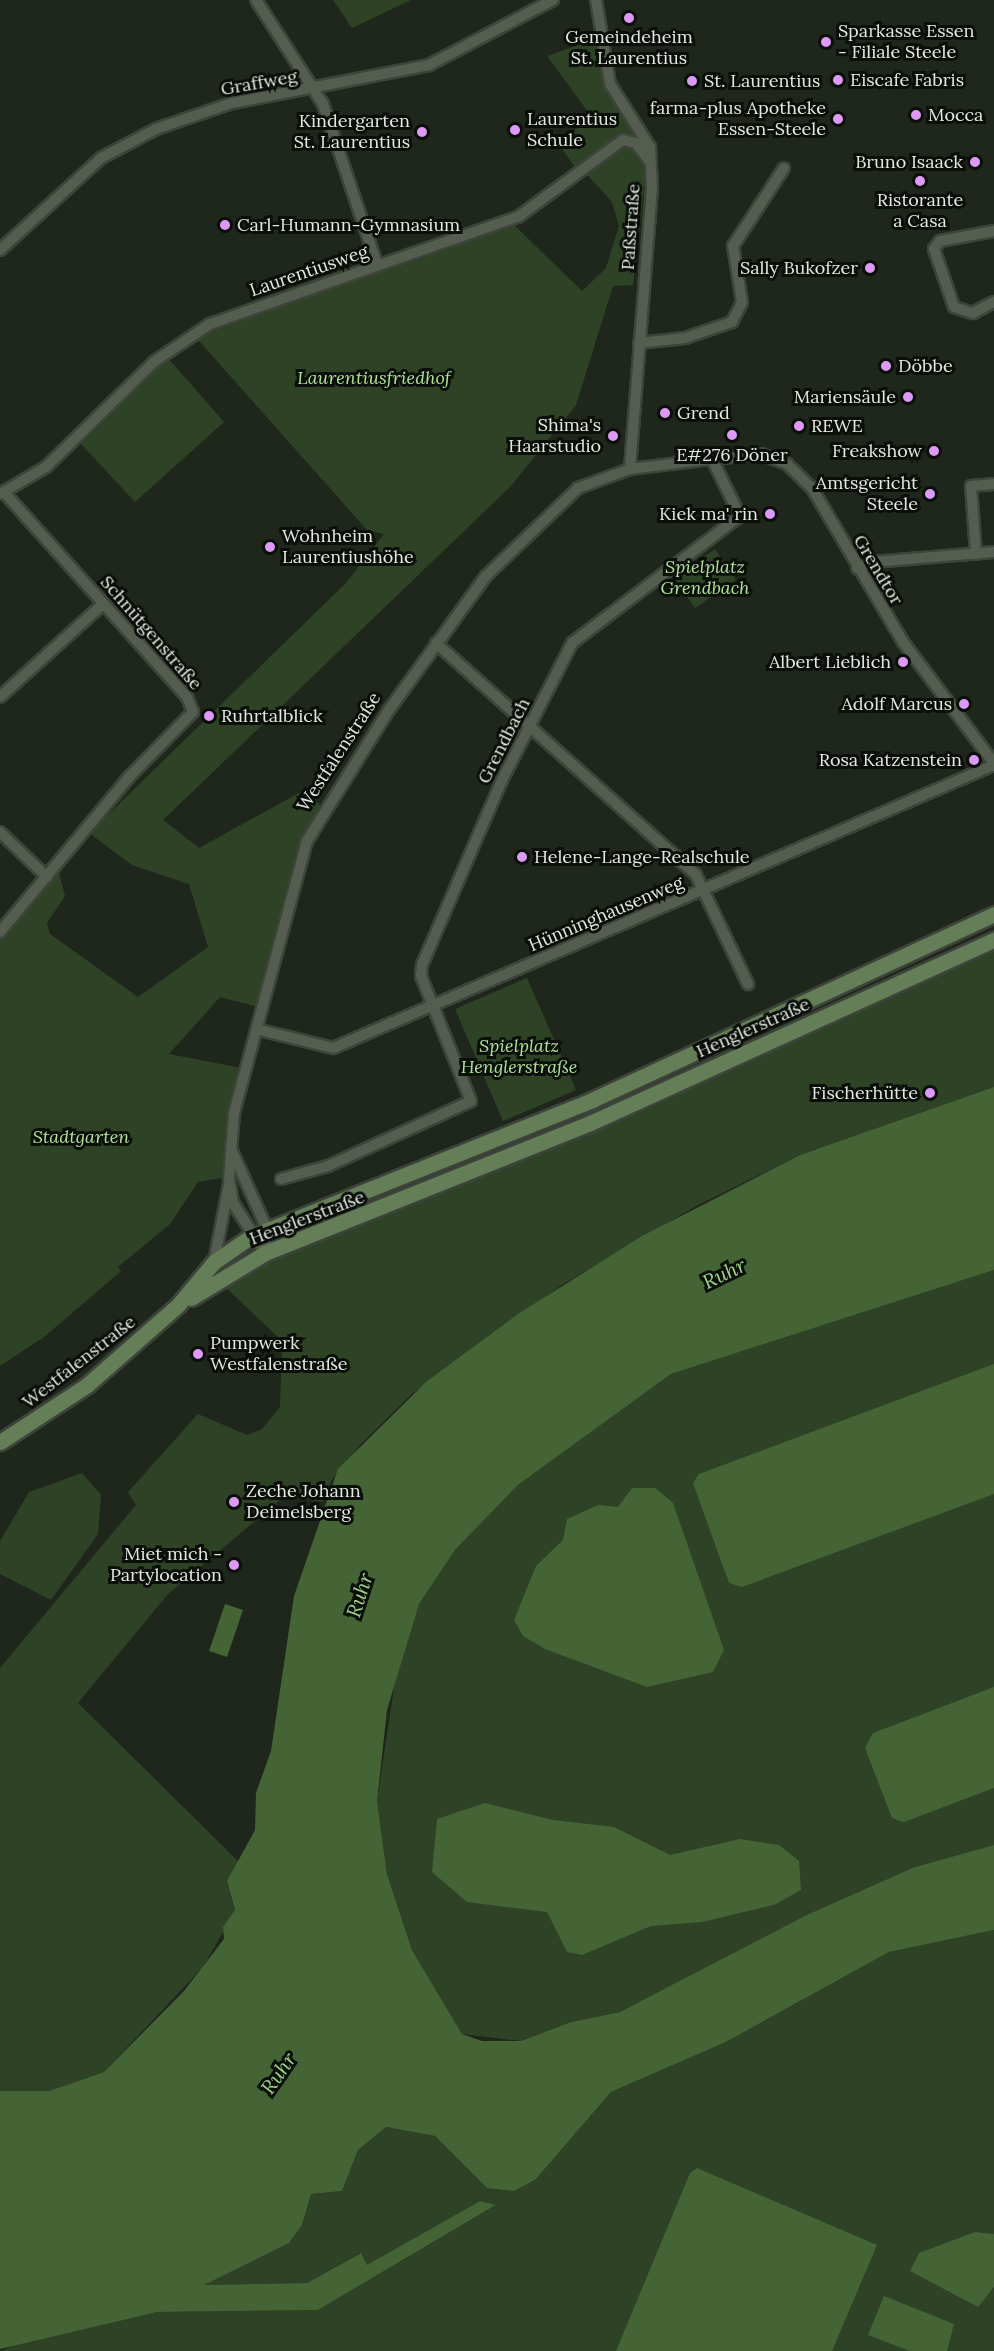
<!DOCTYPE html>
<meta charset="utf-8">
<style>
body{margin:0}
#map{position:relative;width:994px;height:2351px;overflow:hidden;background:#1f271c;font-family:Lora,serif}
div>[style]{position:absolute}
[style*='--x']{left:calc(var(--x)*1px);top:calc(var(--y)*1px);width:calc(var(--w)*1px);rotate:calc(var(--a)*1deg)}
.green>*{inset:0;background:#2e4225}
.water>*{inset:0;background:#446436}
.roads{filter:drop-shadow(2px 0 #3d443a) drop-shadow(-2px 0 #3d443a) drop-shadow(0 2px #3d443a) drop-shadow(0 -2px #3d443a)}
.minor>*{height:10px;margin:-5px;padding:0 5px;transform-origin:5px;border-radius:5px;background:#545d50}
.secondary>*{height:15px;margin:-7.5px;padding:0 7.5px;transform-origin:7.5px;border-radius:7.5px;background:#647e58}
.dots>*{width:16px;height:16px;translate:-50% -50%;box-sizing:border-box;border:3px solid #0b0f0a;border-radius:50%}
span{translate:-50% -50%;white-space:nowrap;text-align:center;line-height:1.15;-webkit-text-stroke:6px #0b0f0a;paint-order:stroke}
.poi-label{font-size:18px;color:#e3e8e0}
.left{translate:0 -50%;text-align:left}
.right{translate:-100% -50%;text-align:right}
.street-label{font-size:18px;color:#e3e8e0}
.park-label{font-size:18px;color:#afe299;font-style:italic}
.water-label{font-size:20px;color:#9fd189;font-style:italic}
</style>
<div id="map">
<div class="green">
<i style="clip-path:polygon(333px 0,411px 0,352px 28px)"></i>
<i style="clip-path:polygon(598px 38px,605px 73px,646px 142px,624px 141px,645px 154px,646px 173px,633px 285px,613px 286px,576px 405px,511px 486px,163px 820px,199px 848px,308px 788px,321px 807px,292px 872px,262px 1008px,220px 997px,169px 1054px,242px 1068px,227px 1177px,198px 1182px,170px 1224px,118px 1267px,121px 1271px,44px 1337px,0 1366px,0 935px,58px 869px,65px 896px,47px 923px,50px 934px,138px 997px,208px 947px,189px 884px,132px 865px,89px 833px,346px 583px,384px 534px,367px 530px,193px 334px,510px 221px,582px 291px,606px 268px,619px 226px,612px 202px,583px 170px,579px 173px,558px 143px,592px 117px,547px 56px)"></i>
<i style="clip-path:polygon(168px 358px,224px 422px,135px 502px,81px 444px)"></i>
<i style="clip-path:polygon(715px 549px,736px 580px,695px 608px,674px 578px)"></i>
<i style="clip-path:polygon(994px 950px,994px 1087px,800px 1155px,696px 1206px,562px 1285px,413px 1393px,361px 1444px,331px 1481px,323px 1502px,286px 1495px,168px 1594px,78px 1703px,241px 1864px,227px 1882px,235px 1911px,203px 1967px,104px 2072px,49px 2091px,0 2091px,0 1668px,136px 1505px,128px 1492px,198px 1414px,247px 1435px,262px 1429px,280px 1407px,282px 1341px,219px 1281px,254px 1260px,594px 1126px)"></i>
<i style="clip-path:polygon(527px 978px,576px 1090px,503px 1121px,455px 1009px)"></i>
<i style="clip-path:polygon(994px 1270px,994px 1845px,915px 1867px,620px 2012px,571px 2022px,521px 2041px,462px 2034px,412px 1950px,387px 1874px,377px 1801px,399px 1655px,419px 1604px,455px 1550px,518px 1485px,671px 1374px)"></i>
<i style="clip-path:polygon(82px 1473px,101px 1495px,98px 1534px,51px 1600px,0 1574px,0 1541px,29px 1492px)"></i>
<i style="clip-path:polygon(994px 1930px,994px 2351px,0 2351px,36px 2337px,157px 2312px,318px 2310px,495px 2206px,480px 2201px,366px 2266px,360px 2253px,307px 2283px,203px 2285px,289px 2243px,302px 2225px,311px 2194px,342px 2191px,358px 2150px,386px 2127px,435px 2136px,487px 2188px,536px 2179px,611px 2092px,726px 2042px,889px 1952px)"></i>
</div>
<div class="water">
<i style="clip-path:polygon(994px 1087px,994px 1270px,671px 1374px,518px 1485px,455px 1550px,419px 1604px,387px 1710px,377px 1801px,387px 1874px,412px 1950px,462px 2034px,482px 2041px,521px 2041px,571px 2022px,620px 2012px,807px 1915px,915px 1867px,994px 1845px,994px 1930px,889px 1952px,726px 2042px,611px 2092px,536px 2179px,514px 2191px,487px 2188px,435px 2136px,386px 2127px,358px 2150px,342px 2191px,311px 2194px,302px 2225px,289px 2243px,204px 2285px,307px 2283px,361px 2253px,367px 2265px,480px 2201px,496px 2205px,318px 2310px,157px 2312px,0 2349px,0 2091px,49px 2091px,104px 2072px,184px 1991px,224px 1939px,223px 1927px,235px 1910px,227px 1881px,255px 1830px,256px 1793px,271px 1751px,294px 1596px,338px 1469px,426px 1382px,518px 1314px,642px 1236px,800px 1155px)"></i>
<i style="clip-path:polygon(994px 1364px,994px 1494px,742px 1587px,729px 1583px,693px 1483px,699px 1474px)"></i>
<i style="clip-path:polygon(632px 1488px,655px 1488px,673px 1503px,724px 1650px,713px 1672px,647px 1687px,545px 1649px,523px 1636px,514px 1620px,536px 1566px,563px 1540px,567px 1519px,598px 1505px,618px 1507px)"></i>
<i style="clip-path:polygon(225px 1604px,243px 1610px,227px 1657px,209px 1651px)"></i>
<i style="clip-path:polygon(994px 1687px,994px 1788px,904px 1822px,892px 1818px,865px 1748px,873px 1733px)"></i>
<i style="clip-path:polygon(485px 1803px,553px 1820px,614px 1827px,670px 1855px,740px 1839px,779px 1845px,799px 1861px,801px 1890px,774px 1905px,702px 1922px,651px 1926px,582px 1955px,567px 1952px,547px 1912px,467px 1902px,432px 1872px,437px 1819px)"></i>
<i style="clip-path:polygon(697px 2168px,877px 2245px,832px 2351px,616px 2351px,690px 2173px)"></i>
<i style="clip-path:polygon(975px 2232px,994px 2234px,994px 2287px,978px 2307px,910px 2271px,919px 2253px)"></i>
<i style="clip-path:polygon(884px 2296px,954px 2324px,947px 2351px,910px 2351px,868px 2335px)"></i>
</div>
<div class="roads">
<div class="minor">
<i style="--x:256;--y:0;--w:124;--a:57.2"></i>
<i style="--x:323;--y:104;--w:169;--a:71.4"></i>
<i style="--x:596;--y:0;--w:85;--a:80.5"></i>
<i style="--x:610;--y:84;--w:75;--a:57.6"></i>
<i style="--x:650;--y:147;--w:41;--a:87.2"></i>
<i style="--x:652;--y:188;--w:282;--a:94.5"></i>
<i style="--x:994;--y:231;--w:55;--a:169.5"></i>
<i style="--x:940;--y:241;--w:10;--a:127"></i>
<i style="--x:934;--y:249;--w:61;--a:71"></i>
<i style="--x:954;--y:307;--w:20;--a:18"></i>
<i style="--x:973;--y:313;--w:24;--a:-28"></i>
<i style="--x:0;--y:250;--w:137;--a:-42.3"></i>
<i style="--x:101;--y:158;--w:62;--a:-27.8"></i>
<i style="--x:156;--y:129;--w:80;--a:-18.9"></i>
<i style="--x:232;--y:103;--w:201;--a:-10.9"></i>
<i style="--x:429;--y:65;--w:140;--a:-27.7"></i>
<i style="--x:639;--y:343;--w:46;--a:-6.2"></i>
<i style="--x:685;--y:338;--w:50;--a:-18.8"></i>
<i style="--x:732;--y:322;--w:22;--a:-63"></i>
<i style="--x:742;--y:302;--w:57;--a:-99.1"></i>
<i style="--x:733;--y:246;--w:93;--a:-56.8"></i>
<i style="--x:0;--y:494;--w:53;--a:-30.4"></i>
<i style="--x:46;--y:467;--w:152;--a:-44.2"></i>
<i style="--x:155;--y:361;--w:66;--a:-33.9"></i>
<i style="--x:210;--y:324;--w:326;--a:-19.2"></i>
<i style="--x:518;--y:217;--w:130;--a:-36.3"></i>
<i style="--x:623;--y:140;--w:13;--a:13"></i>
<i style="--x:636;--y:143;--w:24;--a:54"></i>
<i style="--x:976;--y:554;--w:68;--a:-94.2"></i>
<i style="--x:971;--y:486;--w:23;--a:-5"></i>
<i style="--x:857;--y:568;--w:17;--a:-21"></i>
<i style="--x:873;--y:562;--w:121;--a:-4.7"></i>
<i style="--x:436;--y:643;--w:348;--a:41.7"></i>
<i style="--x:696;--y:875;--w:121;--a:64.5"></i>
<i style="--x:0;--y:697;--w:139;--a:-42.1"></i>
<i style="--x:0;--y:832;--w:65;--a:43.8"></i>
<i style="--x:0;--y:932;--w:203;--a:-50.2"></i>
<i style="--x:130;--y:776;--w:90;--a:-45.5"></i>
<i style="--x:193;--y:712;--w:16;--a:-112"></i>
<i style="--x:187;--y:697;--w:275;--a:-131.8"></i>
<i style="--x:260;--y:1030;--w:75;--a:13.9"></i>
<i style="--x:333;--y:1048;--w:719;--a:-23.18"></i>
<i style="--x:232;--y:1151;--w:85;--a:65.8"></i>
<i style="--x:267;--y:1229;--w:24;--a:95"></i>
<i style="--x:281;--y:1179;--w:49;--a:-15.5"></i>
<i style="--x:328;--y:1166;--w:157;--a:-24.4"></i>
<i style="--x:471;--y:1101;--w:135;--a:-111.8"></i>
<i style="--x:421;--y:976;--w:11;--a:-85"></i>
<i style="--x:422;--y:965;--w:202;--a:-66.6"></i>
<i style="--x:502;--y:780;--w:154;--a:-62.9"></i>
<i style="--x:572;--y:643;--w:211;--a:-37.1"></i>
<i style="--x:740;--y:516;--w:64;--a:-116.2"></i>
<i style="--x:265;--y:1253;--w:59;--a:-122.6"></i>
<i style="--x:233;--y:1203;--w:25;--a:-99"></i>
<i style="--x:229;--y:1178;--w:65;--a:-85.6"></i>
<i style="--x:234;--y:1113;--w:282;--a:-75"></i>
<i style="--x:307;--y:841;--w:155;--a:-58"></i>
<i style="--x:389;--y:710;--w:165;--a:-54.1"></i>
<i style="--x:486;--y:576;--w:127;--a:-43.7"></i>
<i style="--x:578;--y:488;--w:55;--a:-20.1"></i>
<i style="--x:630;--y:469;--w:83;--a:-7"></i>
<i style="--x:712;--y:459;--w:49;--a:-5.8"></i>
<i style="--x:761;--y:454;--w:28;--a:21"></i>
<i style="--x:787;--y:464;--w:35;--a:44"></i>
<i style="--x:812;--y:488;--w:179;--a:59.4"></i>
<i style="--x:903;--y:642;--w:151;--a:53.1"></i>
<i style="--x:214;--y:1262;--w:79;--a:-79.1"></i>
</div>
<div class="secondary">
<i style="--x:191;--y:1298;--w:87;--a:-31.3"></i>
<i style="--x:265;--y:1253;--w:350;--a:-21.8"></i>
<i style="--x:590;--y:1123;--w:444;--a:-24.4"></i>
<i style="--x:0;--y:1442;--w:104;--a:-33.2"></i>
<i style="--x:87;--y:1385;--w:121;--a:-41.3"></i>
<i style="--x:178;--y:1305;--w:56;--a:-50.1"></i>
<i style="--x:214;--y:1262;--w:44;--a:-34.8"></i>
<i style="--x:250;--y:1237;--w:368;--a:-21.8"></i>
<i style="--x:592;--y:1100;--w:443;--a:-24.8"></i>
</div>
</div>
<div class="dots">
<i style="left:629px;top:18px;background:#dc99f5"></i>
<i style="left:826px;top:42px;background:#dc99f5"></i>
<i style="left:838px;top:80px;background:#dc99f5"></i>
<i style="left:692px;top:81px;background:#dc99f5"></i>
<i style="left:916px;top:115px;background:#dc99f5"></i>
<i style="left:838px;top:119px;background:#dc99f5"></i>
<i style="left:515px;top:130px;background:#dc99f5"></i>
<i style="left:422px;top:132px;background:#dc99f5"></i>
<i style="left:975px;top:162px;background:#dc99f5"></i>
<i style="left:920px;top:181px;background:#dc99f5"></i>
<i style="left:225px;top:225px;background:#dc99f5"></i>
<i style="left:870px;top:268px;background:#dc99f5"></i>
<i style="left:886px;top:366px;background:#dc99f5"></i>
<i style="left:908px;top:397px;background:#dc99f5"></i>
<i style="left:665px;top:413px;background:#dc99f5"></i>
<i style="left:799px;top:426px;background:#dc99f5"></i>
<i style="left:732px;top:435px;background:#dc99f5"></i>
<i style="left:613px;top:436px;background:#dc99f5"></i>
<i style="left:934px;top:451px;background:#dc99f5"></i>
<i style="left:930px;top:494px;background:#dc99f5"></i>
<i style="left:770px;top:514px;background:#dc99f5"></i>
<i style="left:270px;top:547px;background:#dc99f5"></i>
<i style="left:903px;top:662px;background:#dc99f5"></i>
<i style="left:964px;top:704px;background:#dc99f5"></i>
<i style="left:209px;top:716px;background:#dc99f5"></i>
<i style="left:974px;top:760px;background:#dc99f5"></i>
<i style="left:522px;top:857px;background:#dc99f5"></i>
<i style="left:930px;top:1093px;background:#dc99f5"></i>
<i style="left:198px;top:1354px;background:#dc99f5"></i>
<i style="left:234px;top:1502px;background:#dc99f5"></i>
<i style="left:234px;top:1565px;background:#dc99f5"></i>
</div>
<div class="poi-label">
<span class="left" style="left:838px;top:42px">Sparkasse Essen<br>- Filiale Steele</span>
<span style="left:629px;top:48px">Gemeindeheim<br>St. Laurentius</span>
<span class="left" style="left:850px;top:80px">Eiscafe Fabris</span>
<span class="left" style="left:704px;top:81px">St. Laurentius</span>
<span class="right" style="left:826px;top:119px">farma-plus Apotheke<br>Essen-Steele</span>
<span class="left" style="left:928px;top:115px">Mocca</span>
<span class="left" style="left:527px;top:130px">Laurentius<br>Schule</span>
<span class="right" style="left:410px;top:132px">Kindergarten<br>St. Laurentius</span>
<span class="right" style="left:963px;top:162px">Bruno Isaack</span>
<span style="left:920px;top:211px">Ristorante<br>a Casa</span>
<span class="left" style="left:237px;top:225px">Carl-Humann-Gymnasium</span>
<span class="right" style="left:858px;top:268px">Sally Bukofzer</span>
<span class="left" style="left:898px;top:366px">Döbbe</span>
<span class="right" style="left:896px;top:397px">Mariensäule</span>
<span class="left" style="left:677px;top:413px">Grend</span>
<span class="right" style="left:601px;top:436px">Shima's<br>Haarstudio</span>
<span class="left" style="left:811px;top:426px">REWE</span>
<span class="right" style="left:922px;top:451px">Freakshow</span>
<span style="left:732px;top:455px">E#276 Döner</span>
<span class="right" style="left:918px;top:494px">Amtsgericht<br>Steele</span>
<span class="right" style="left:758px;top:514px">Kiek ma' rin</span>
<span class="left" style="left:282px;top:547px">Wohnheim<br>Laurentiushöhe</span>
<span class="right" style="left:891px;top:662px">Albert Lieblich</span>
<span class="right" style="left:952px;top:704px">Adolf Marcus</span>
<span class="left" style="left:221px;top:716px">Ruhrtalblick</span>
<span class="right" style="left:962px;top:760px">Rosa Katzenstein</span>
<span class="left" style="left:534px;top:857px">Helene-Lange-Realschule</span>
<span class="right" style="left:918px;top:1093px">Fischerhütte</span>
<span class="left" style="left:210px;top:1354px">Pumpwerk<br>Westfalenstraße</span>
<span class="left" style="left:246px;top:1502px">Zeche Johann<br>Deimelsberg</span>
<span class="right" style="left:222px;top:1565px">Miet mich -<br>Partylocation</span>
</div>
<div class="street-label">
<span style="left:259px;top:83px;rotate:-10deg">Graffweg</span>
<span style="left:631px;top:227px;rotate:-86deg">Paßstraße</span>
<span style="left:309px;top:271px;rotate:-19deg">Laurentiusweg</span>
<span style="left:878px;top:570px;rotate:59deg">Grendtor</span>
<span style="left:151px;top:633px;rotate:49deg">Schnütgenstraße</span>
<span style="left:504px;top:741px;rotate:-63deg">Grendbach</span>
<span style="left:339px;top:752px;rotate:-57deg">Westfalenstraße</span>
<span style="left:606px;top:914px;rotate:-23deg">Hünninghausenweg</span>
<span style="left:753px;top:1028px;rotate:-24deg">Henglerstraße</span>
<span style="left:307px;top:1218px;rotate:-21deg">Henglerstraße</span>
<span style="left:79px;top:1362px;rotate:-38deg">Westfalenstraße</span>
</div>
<div class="park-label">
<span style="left:374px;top:378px">Laurentiusfriedhof</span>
<span style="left:705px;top:578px">Spielplatz<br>Grendbach</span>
<span style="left:519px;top:1057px">Spielplatz<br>Henglerstraße</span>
<span style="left:81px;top:1137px">Stadtgarten</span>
</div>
<div class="water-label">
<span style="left:724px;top:1273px;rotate:-26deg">Ruhr</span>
<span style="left:359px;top:1595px;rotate:-72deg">Ruhr</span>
<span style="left:278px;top:2073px;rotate:-55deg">Ruhr</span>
</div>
</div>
